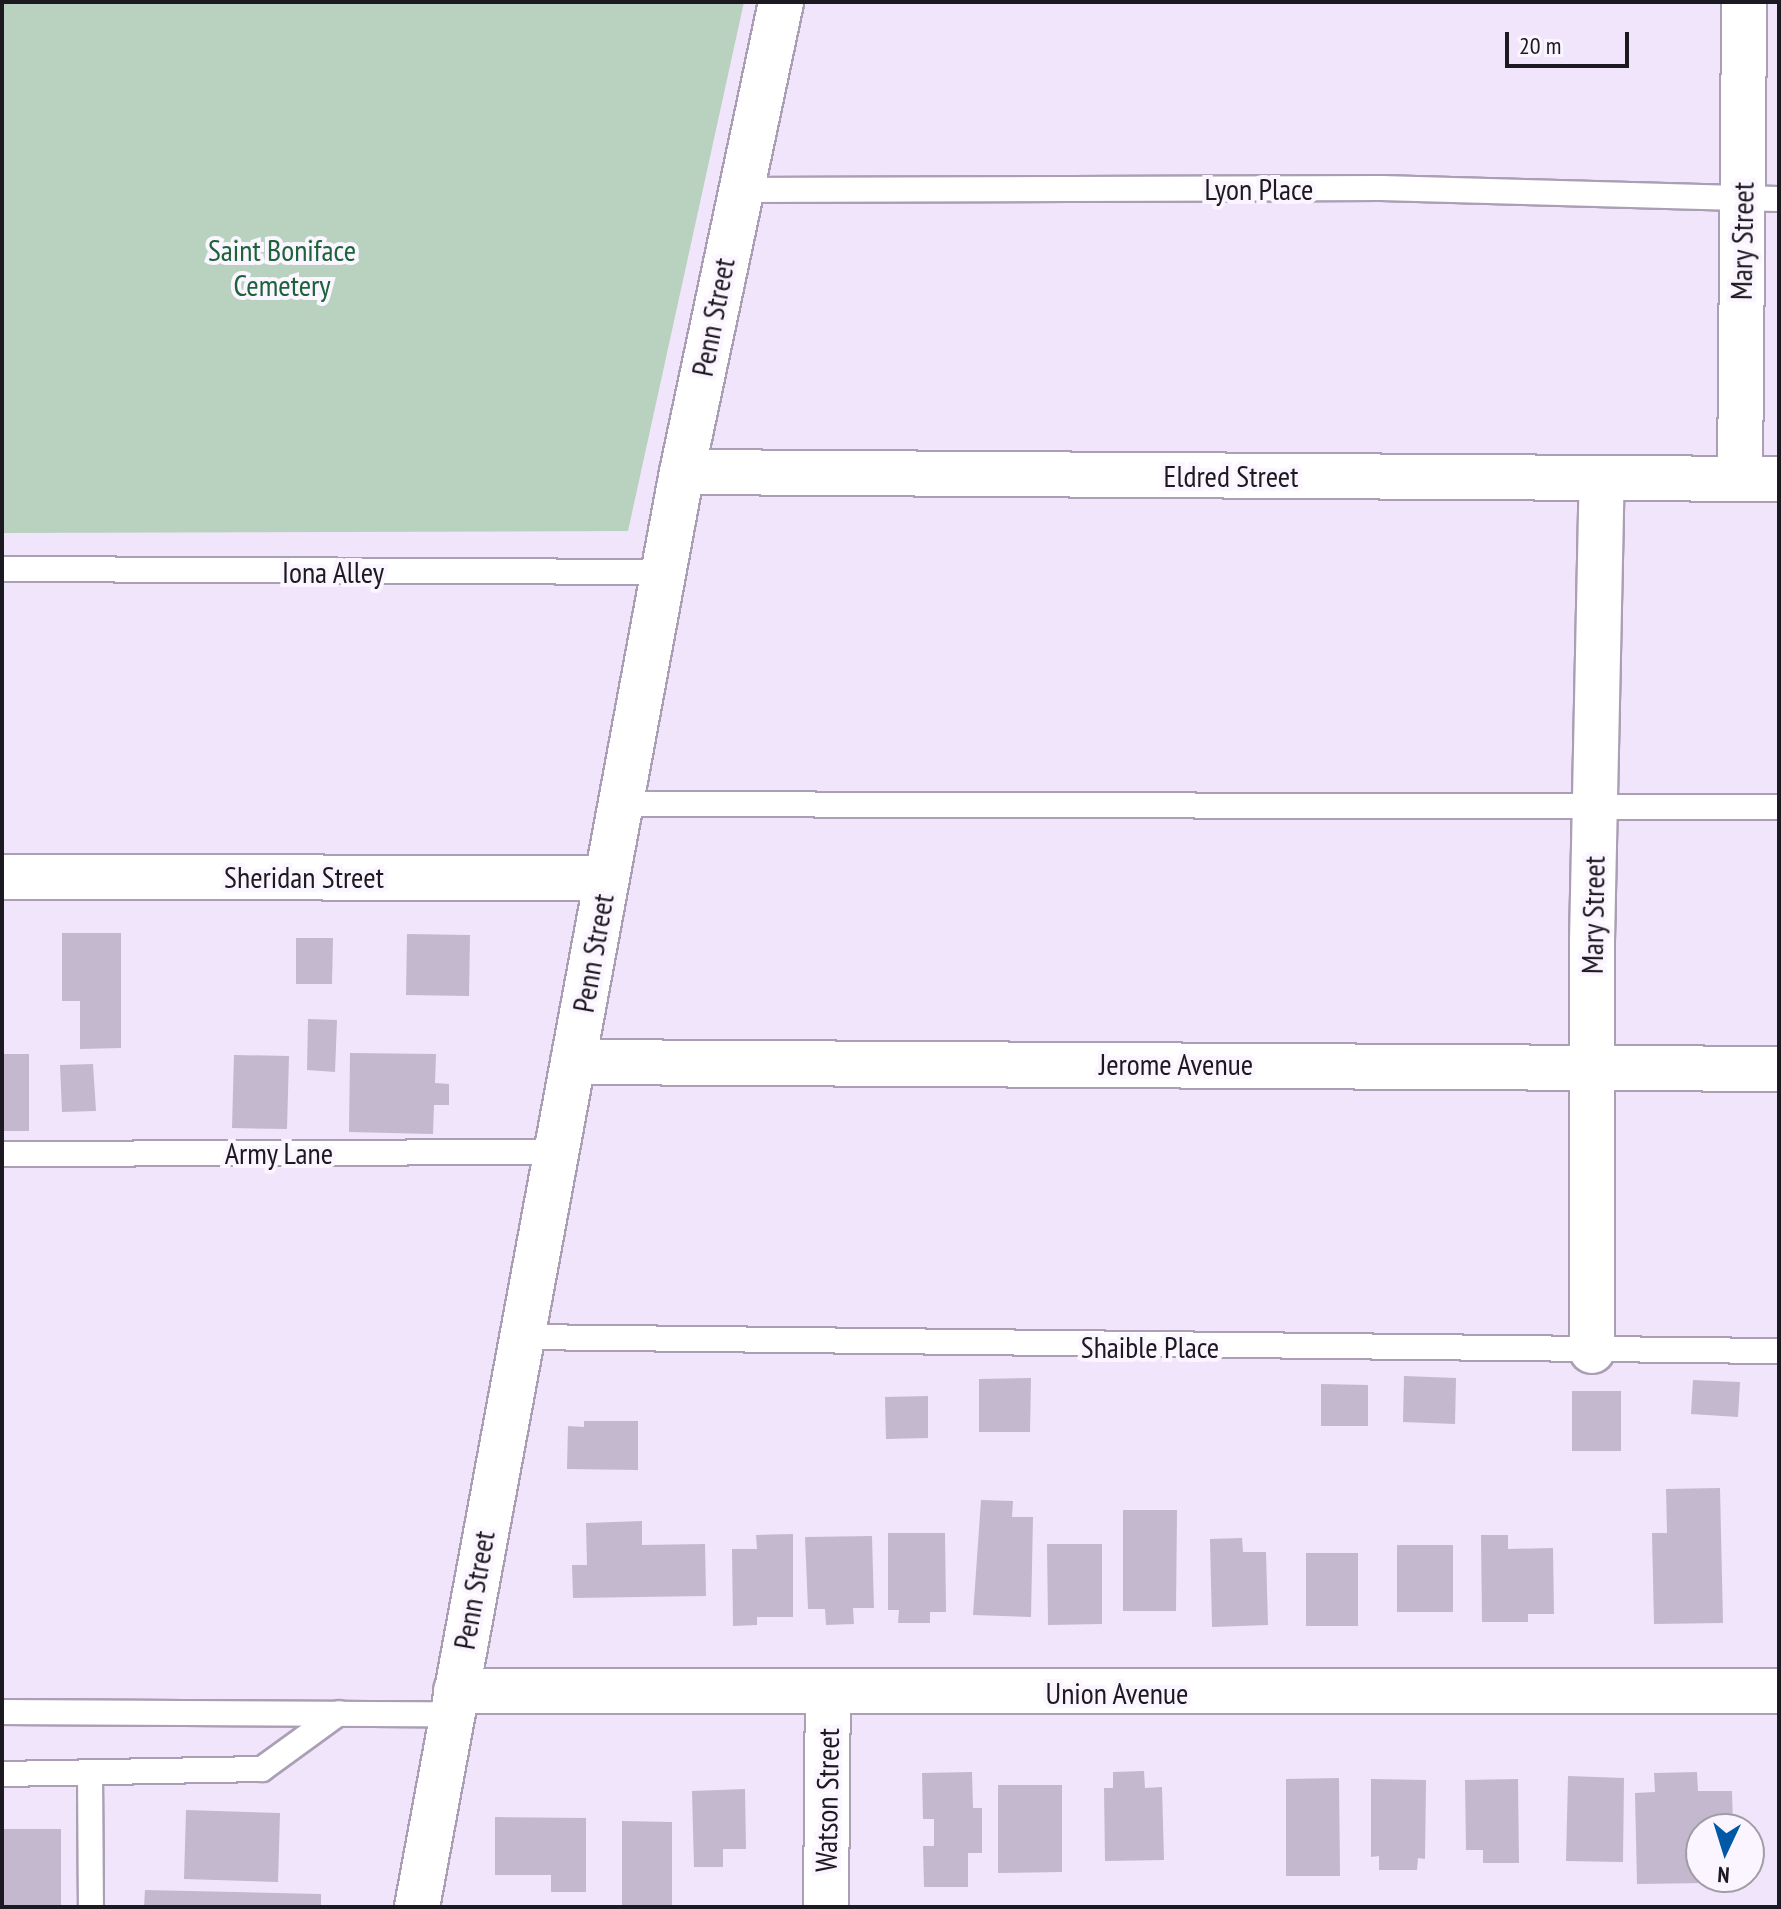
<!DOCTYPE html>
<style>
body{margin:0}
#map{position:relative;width:1781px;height:1909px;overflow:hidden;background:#f1e5fb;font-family:"PT Sans Narrow",sans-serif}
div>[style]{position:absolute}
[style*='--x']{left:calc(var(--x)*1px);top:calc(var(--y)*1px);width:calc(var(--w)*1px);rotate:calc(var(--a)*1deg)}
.green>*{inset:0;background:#b8d2bf}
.building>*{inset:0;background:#c3b8cd}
.roads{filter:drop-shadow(2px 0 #aa9fb4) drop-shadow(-2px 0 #aa9fb4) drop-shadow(0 2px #aa9fb4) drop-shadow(0 -2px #aa9fb4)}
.lane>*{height:24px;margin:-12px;padding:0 12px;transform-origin:12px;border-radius:12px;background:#fff}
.street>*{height:44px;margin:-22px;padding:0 22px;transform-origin:22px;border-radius:22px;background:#fff}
.secondary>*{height:44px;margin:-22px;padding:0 22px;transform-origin:22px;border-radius:22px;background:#fff}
span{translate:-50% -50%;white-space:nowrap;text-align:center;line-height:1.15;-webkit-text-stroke:8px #faf5fe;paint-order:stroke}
.street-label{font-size:30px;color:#1d1920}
.park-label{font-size:30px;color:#1d633a}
.frame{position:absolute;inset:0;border:4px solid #1d1920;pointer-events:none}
.north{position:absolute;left:1685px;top:1813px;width:80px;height:80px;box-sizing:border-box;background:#faf5fe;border:2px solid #a29da5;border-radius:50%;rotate:184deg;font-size:22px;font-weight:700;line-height:32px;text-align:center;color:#1d1920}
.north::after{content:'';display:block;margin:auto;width:28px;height:36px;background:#0058a6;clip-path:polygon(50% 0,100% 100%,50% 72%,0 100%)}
.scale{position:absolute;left:1505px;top:32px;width:124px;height:36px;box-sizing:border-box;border:4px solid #1d1920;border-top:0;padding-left:10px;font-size:24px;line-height:28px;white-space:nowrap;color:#1d1920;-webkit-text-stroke:6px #faf5fe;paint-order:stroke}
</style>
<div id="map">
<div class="green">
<i style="clip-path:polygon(2px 2px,744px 2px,628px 531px,2px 533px)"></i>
</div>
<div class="building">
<i style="clip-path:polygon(62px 933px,121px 933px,121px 1048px,80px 1049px,80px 1001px,62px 1001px)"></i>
<i style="clip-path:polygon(407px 934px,470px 935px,469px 996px,406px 995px)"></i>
<i style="clip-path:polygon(296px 938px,333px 938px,332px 984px,296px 984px)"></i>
<i style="clip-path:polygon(308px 1019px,337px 1020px,335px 1072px,307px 1070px)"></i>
<i style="clip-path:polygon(350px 1053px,436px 1054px,435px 1083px,449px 1084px,449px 1105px,434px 1105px,433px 1134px,349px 1132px)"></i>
<i style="clip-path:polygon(2px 1054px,29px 1054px,29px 1131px,2px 1131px)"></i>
<i style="clip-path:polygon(234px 1055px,289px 1056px,287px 1129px,232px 1128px)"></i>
<i style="clip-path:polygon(93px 1064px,96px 1111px,62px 1112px,60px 1065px)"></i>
<i style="clip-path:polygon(1404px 1376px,1456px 1378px,1455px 1424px,1403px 1422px)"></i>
<i style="clip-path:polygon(1031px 1378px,1030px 1432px,979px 1432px,979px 1379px)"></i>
<i style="clip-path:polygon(1693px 1380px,1740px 1382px,1738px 1417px,1691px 1414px)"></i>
<i style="clip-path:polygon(1321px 1384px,1368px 1385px,1368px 1426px,1321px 1426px)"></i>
<i style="clip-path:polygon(1572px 1391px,1621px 1391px,1621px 1451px,1572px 1451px)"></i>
<i style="clip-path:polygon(928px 1396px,928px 1438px,886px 1439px,885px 1397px)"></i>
<i style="clip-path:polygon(584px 1421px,638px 1421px,638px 1470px,567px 1469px,568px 1426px,584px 1427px)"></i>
<i style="clip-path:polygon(1720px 1488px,1723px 1623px,1654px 1624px,1652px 1533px,1667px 1533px,1666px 1489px)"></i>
<i style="clip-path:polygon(981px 1500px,1013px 1501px,1012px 1517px,1033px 1517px,1031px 1617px,973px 1615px)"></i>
<i style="clip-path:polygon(1123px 1510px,1177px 1510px,1176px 1611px,1123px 1611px)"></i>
<i style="clip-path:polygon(642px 1521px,642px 1545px,705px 1544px,706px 1596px,573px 1598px,572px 1565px,587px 1565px,586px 1523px)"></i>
<i style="clip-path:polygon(888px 1533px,945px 1533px,946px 1612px,930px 1612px,930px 1623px,898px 1623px,899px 1610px,888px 1610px)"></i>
<i style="clip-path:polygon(793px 1534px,793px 1617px,757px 1617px,757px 1625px,733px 1626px,732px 1549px,757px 1549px,756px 1535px)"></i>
<i style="clip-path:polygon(1481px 1535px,1508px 1535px,1508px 1549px,1553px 1548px,1554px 1614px,1528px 1614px,1528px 1622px,1482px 1622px)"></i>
<i style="clip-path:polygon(872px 1536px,874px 1608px,853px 1608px,854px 1624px,826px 1625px,825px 1609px,808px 1609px,805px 1537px)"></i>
<i style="clip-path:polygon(1242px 1538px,1243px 1552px,1266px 1552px,1268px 1625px,1212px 1627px,1210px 1539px)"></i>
<i style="clip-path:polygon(1047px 1544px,1102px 1544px,1102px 1624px,1048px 1625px)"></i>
<i style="clip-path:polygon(1397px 1545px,1453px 1545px,1453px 1612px,1397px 1612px)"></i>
<i style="clip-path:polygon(1306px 1553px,1358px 1553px,1358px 1626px,1306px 1626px)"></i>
<i style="clip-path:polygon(1144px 1771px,1145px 1788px,1162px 1787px,1164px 1860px,1105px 1861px,1104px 1788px,1113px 1788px,1113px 1772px)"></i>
<i style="clip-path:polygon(972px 1772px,973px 1808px,982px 1808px,982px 1853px,968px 1853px,968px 1887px,924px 1887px,923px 1846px,934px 1846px,934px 1819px,923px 1819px,922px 1773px)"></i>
<i style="clip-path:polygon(1697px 1772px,1698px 1791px,1732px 1791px,1733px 1827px,1701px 1829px,1701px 1877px,1707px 1883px,1637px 1884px,1635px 1793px,1655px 1792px,1654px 1773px)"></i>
<i style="clip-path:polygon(1568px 1776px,1624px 1778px,1623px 1862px,1566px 1861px)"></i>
<i style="clip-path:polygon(1339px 1778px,1340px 1876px,1286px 1876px,1286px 1779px)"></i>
<i style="clip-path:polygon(1371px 1779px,1426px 1780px,1425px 1859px,1418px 1858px,1417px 1870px,1379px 1870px,1379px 1856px,1371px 1857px)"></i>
<i style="clip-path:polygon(1518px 1779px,1519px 1863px,1483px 1863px,1483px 1850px,1466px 1850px,1465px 1780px)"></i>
<i style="clip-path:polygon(998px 1785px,1062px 1785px,1062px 1872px,998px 1873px)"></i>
<i style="clip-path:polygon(745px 1789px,746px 1849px,723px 1849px,723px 1867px,694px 1867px,692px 1791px)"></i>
<i style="clip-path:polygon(186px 1810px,280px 1813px,278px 1882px,184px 1879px)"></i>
<i style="clip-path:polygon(495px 1817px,586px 1818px,586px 1892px,551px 1892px,551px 1875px,495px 1875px)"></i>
<i style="clip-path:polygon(622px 1821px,672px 1822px,672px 1907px,622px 1907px)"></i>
<i style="clip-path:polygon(2px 1829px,61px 1829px,61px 1907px,2px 1907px)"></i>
<i style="clip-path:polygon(145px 1890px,321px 1894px,321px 1907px,144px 1907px)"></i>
</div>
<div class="roads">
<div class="lane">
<i style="--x:738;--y:190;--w:643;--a:-0.18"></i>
<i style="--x:1381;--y:188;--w:398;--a:1.6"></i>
<i style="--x:2;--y:569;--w:661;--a:0.26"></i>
<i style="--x:619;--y:804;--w:1160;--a:0.15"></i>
<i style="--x:2;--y:1154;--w:554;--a:-0.21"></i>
<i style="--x:521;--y:1337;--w:1258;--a:0.64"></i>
<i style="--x:2;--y:1712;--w:450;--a:0.3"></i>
<i style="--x:90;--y:1773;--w:134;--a:89.6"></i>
<i style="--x:2;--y:1774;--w:260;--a:-1.1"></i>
<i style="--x:262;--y:1769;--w:95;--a:-36"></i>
</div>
<div class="street">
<i style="--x:682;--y:472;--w:1097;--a:0.37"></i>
<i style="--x:1740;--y:479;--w:477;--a:-89.5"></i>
<i style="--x:573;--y:1062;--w:1206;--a:0.33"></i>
<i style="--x:1592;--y:1351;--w:410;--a:-90"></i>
<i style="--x:1592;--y:941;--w:462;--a:-88.8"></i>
<i style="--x:456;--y:1691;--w:1323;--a:0"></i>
<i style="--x:826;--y:1907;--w:213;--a:-89.5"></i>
</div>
<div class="secondary">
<i style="--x:2;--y:877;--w:604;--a:0.09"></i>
<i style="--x:417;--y:1907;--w:1459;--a:-79.54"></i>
<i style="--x:682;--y:472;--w:480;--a:-78.1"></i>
</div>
</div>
<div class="street-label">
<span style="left:1259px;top:189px">Lyon Place</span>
<span style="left:1742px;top:241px;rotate:-89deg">Mary Street</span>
<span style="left:713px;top:317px;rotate:-79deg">Penn Street</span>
<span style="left:1231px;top:476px">Eldred Street</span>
<span style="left:333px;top:572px">Iona Alley</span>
<span style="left:304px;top:877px">Sheridan Street</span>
<span style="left:1593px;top:915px;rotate:-89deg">Mary Street</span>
<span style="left:593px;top:953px;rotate:-80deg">Penn Street</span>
<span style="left:1176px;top:1064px">Jerome Avenue</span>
<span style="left:279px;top:1153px">Army Lane</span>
<span style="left:1150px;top:1347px">Shaible Place</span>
<span style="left:474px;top:1590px;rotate:-80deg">Penn Street</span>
<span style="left:1117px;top:1693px">Union Avenue</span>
<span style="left:827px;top:1800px;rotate:-89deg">Watson Street</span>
</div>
<div class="park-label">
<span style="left:282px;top:267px">Saint Boniface<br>Cemetery</span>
</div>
<div class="frame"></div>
<div class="north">N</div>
<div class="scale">20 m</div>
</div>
